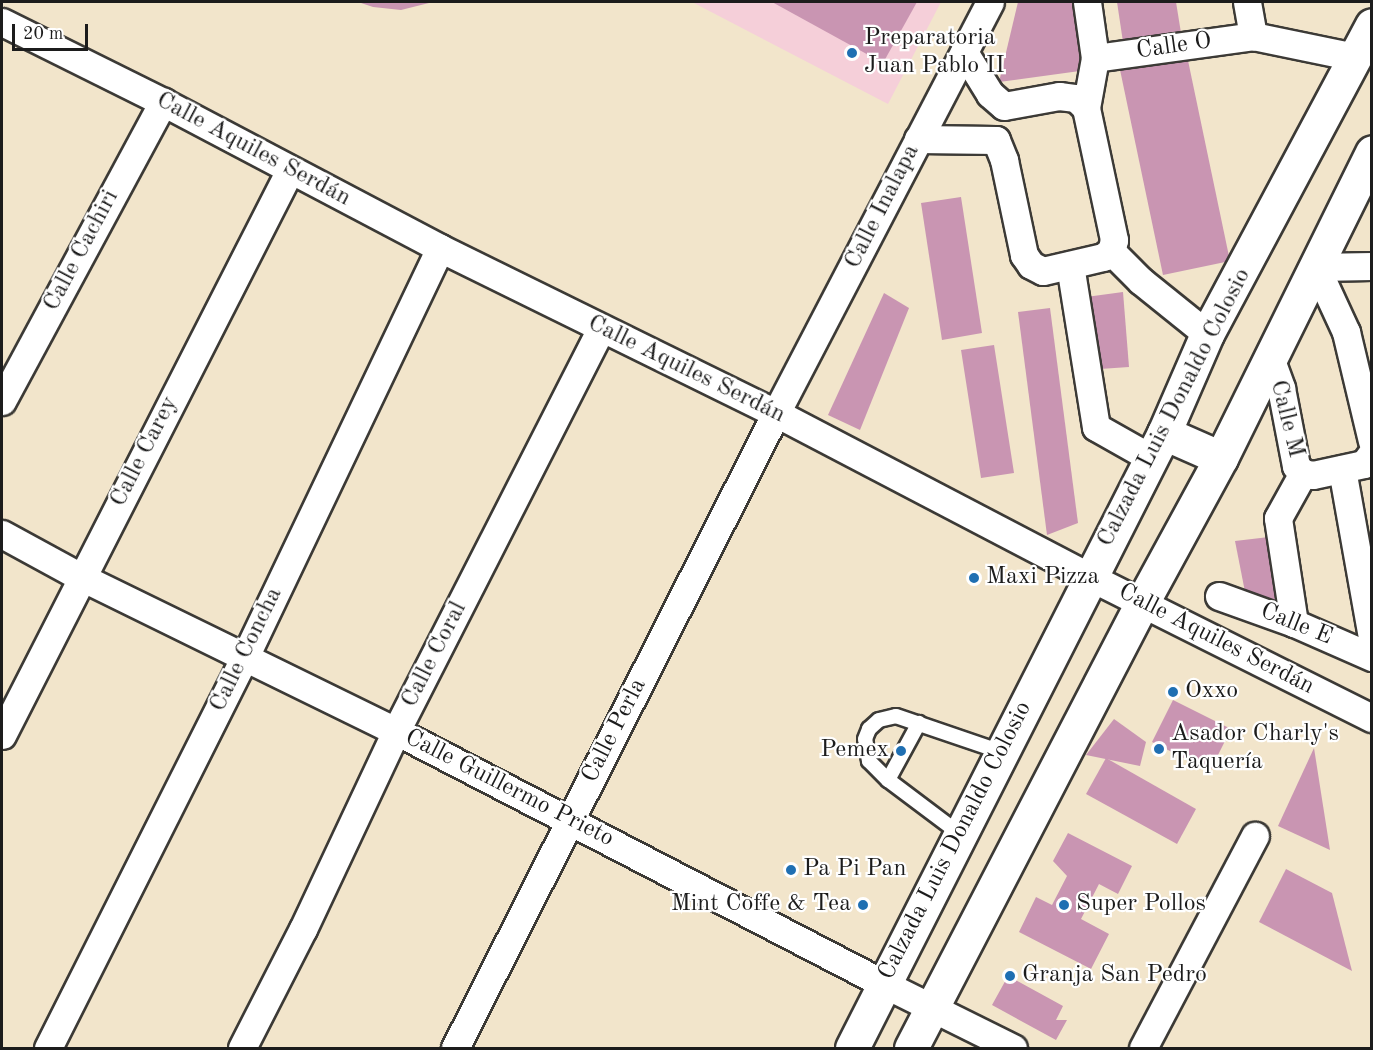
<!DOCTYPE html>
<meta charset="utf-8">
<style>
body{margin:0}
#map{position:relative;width:1373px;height:1050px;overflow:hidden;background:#f2e5cb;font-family:"Old Standard TT",serif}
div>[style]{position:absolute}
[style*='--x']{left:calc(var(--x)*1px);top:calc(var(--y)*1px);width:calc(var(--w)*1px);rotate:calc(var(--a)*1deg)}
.built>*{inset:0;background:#f5cfd9}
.building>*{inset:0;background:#c995b2}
.roads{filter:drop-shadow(2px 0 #3c3a36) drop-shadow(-2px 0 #3c3a36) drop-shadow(0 2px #3c3a36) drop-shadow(0 -2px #3c3a36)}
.service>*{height:14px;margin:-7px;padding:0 7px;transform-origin:7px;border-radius:7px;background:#fff}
.minor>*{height:27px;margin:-13.5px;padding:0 13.5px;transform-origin:13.5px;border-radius:13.5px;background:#fff}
.secondary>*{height:33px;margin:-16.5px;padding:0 16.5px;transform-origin:16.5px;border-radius:16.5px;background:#fff}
.dots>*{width:16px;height:16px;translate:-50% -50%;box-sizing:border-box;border:3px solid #fff;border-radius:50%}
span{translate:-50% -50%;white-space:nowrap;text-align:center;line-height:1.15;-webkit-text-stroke:4.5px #fff;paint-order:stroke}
.poi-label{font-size:24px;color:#1c1c1c}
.left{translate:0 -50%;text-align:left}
.right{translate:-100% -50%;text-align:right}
.street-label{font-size:24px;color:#1c1c1c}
.frame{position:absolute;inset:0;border:3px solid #1c1c1c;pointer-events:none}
.scale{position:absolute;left:12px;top:24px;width:76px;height:27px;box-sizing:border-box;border:3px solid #1c1c1c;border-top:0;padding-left:8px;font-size:18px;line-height:21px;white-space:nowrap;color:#1c1c1c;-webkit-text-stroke:4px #fff;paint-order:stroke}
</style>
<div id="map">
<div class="built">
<i style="clip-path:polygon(692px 2px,941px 2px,888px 104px)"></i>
</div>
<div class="building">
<i style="clip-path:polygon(358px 2px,433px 2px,401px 10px,373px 7px)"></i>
<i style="clip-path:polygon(772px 2px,917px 2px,883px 63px)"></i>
<i style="clip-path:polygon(1018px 2px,1084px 2px,1087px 70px,999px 82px)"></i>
<i style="clip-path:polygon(1117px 2px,1176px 2px,1181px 33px,1123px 42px)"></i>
<i style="clip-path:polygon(1186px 51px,1230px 261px,1163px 275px,1119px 65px)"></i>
<i style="clip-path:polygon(961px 197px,982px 333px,942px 340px,921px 203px)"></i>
<i style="clip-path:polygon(1123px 292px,1129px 367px,1100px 369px,1086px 297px)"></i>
<i style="clip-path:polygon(884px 293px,909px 308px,860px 430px,828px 415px)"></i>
<i style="clip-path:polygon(1050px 308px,1078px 523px,1047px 535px,1018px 312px)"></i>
<i style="clip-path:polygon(994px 345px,1014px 473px,981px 478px,961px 350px)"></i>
<i style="clip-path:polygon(1269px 537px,1278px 606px,1247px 602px,1235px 541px)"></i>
<i style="clip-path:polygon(1173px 700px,1231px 729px,1210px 771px,1152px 742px)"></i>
<i style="clip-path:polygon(1114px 719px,1146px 742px,1140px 766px,1086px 755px)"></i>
<i style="clip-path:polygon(1314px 748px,1330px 850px,1278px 826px)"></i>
<i style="clip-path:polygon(1106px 758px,1196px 809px,1177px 844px,1086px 794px)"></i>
<i style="clip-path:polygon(1068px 833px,1132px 866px,1118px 894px,1099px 884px,1081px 919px,1109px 934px,1091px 969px,1019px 932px,1036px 897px,1052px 905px,1067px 876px,1053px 861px)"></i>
<i style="clip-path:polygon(1286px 869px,1332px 893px,1352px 971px,1259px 922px)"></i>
<i style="clip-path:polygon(1008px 976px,1063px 1006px,1056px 1020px,1067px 1020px,1056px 1040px,992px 1005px)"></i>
</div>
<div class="roads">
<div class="service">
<i style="--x:888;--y:780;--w:65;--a:-61.5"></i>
<i style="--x:960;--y:834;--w:90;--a:-143.1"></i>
<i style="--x:888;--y:780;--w:27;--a:-135"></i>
<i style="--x:869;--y:761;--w:22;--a:-100"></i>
<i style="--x:865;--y:739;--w:11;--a:-68"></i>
<i style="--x:869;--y:729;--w:13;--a:-42"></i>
<i style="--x:879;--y:720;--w:17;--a:-13"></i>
<i style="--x:896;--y:716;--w:112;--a:18.8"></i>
</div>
<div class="minor">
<i style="--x:1087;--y:2;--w:57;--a:81.9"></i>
<i style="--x:1095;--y:58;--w:51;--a:100.2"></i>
<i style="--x:1086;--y:108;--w:135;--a:78"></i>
<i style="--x:1114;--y:240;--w:11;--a:105"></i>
<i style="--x:1247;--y:2;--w:35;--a:80"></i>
<i style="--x:2;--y:22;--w:180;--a:26.4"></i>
<i style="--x:163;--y:102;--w:313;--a:27.8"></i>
<i style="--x:440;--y:248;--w:374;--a:26.2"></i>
<i style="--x:776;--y:413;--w:354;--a:27.6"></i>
<i style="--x:1090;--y:577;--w:315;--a:26.6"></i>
<i style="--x:964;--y:52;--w:49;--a:58.2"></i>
<i style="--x:990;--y:94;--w:18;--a:41"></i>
<i style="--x:1095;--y:58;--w:160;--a:-7.9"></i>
<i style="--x:1253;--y:36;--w:104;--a:11.6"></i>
<i style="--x:1004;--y:106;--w:56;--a:-10.3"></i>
<i style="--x:1059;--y:96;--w:17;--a:7"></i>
<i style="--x:1076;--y:98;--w:14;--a:45"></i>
<i style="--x:918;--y:139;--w:78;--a:0.7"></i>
<i style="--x:996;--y:140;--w:22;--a:68"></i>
<i style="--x:1004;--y:160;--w:97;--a:78.1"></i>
<i style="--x:1024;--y:255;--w:12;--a:55"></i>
<i style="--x:1031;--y:265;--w:13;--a:27"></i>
<i style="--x:1043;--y:271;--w:62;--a:-13.1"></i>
<i style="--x:1103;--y:257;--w:10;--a:-37"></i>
<i style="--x:1111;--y:251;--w:42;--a:45"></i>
<i style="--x:1141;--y:281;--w:85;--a:38.8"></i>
<i style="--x:1070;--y:265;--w:164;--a:80.9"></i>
<i style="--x:1096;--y:427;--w:63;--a:29.4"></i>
<i style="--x:1372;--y:266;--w:56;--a:179"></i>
<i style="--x:1316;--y:267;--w:72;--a:65.2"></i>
<i style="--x:1346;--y:332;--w:112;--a:76.6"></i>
<i style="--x:1271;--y:360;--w:30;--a:70"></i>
<i style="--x:1281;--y:388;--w:79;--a:79.1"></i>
<i style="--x:1296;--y:466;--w:10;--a:45"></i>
<i style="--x:1303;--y:473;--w:10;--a:11"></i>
<i style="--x:1313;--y:475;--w:52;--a:-12.2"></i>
<i style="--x:1364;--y:464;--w:14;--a:-54"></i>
<i style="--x:2;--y:401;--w:340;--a:-61.7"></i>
<i style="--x:1342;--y:469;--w:172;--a:79.9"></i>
<i style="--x:2;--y:534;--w:90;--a:28.6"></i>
<i style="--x:81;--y:577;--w:351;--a:26.1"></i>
<i style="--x:396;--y:731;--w:550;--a:27.4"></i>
<i style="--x:884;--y:984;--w:144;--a:26.4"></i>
<i style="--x:1219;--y:596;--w:80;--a:19.8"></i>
<i style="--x:1294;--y:623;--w:85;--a:23.6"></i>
<i style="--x:1294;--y:623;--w:106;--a:-98.7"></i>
<i style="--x:1278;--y:518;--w:51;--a:-60.9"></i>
<i style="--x:2;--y:735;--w:634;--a:-62.99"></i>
<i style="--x:48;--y:1048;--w:438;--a:-63.3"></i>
<i style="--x:245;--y:657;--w:453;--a:-64.5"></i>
<i style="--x:242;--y:1048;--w:134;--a:-62.9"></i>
<i style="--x:303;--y:929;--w:219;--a:-64.8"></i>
<i style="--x:396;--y:731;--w:451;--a:-63"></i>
<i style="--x:455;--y:1048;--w:712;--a:-63.18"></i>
<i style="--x:776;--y:413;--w:463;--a:-62.5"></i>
<i style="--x:1143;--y:1048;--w:240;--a:-62.2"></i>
</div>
<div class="secondary">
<i style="--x:1164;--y:433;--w:62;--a:23.7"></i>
<i style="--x:852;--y:1048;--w:690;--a:-63.1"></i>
<i style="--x:1164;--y:433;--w:108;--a:-66.5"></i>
<i style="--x:1207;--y:334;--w:350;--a:-61.9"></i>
<i style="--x:911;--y:1048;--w:504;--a:-62.57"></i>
<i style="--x:1143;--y:601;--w:163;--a:-61.4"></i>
<i style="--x:1221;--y:458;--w:341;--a:-63.7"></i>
</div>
</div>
<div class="dots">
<i style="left:852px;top:53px;background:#1f6fb2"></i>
<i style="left:974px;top:578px;background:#1f6fb2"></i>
<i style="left:1173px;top:692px;background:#1f6fb2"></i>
<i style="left:1159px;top:749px;background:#1f6fb2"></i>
<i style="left:901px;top:751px;background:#1f6fb2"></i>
<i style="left:791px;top:870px;background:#1f6fb2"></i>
<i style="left:863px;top:905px;background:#1f6fb2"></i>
<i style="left:1064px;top:905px;background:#1f6fb2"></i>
<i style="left:1010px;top:976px;background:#1f6fb2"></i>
</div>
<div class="poi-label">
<span class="left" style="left:864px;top:53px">Preparatoria<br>Juan Pablo II</span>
<span class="left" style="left:986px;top:578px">Maxi Pizza</span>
<span class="left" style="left:1185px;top:692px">Oxxo</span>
<span class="left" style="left:1171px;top:749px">Asador Charly's<br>Taquería</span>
<span class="right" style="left:889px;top:751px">Pemex</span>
<span class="left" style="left:803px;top:870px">Pa Pi Pan</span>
<span class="right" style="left:851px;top:905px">Mint Coffe &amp; Tea</span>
<span class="left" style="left:1076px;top:905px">Super Pollos</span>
<span class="left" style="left:1022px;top:976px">Granja San Pedro</span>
</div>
<div class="street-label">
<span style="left:1174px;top:47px;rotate:-8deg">Calle O</span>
<span style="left:253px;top:150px;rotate:28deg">Calle Aquiles Serdán</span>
<span style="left:883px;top:207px;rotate:-63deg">Calle Inalapa</span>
<span style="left:82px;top:251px;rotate:-62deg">Calle Cachiri</span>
<span style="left:686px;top:370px;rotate:26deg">Calle Aquiles Serdán</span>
<span style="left:1175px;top:408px;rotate:-63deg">Calzada Luis Donaldo Colosio</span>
<span style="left:1286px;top:419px;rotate:76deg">Calle M</span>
<span style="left:145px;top:452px;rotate:-63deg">Calle Carey</span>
<span style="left:1296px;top:625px;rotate:22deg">Calle E</span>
<span style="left:1216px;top:640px;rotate:27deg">Calle Aquiles Serdán</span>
<span style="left:247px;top:650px;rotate:-64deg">Calle Concha</span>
<span style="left:435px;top:655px;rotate:-63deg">Calle Coral</span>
<span style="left:615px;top:731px;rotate:-63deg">Calle Perla</span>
<span style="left:509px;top:789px;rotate:27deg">Calle Guillermo Prieto</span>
<span style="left:956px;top:841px;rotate:-63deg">Calzada Luis Donaldo Colosio</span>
</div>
<div class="frame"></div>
<div class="scale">20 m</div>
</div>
